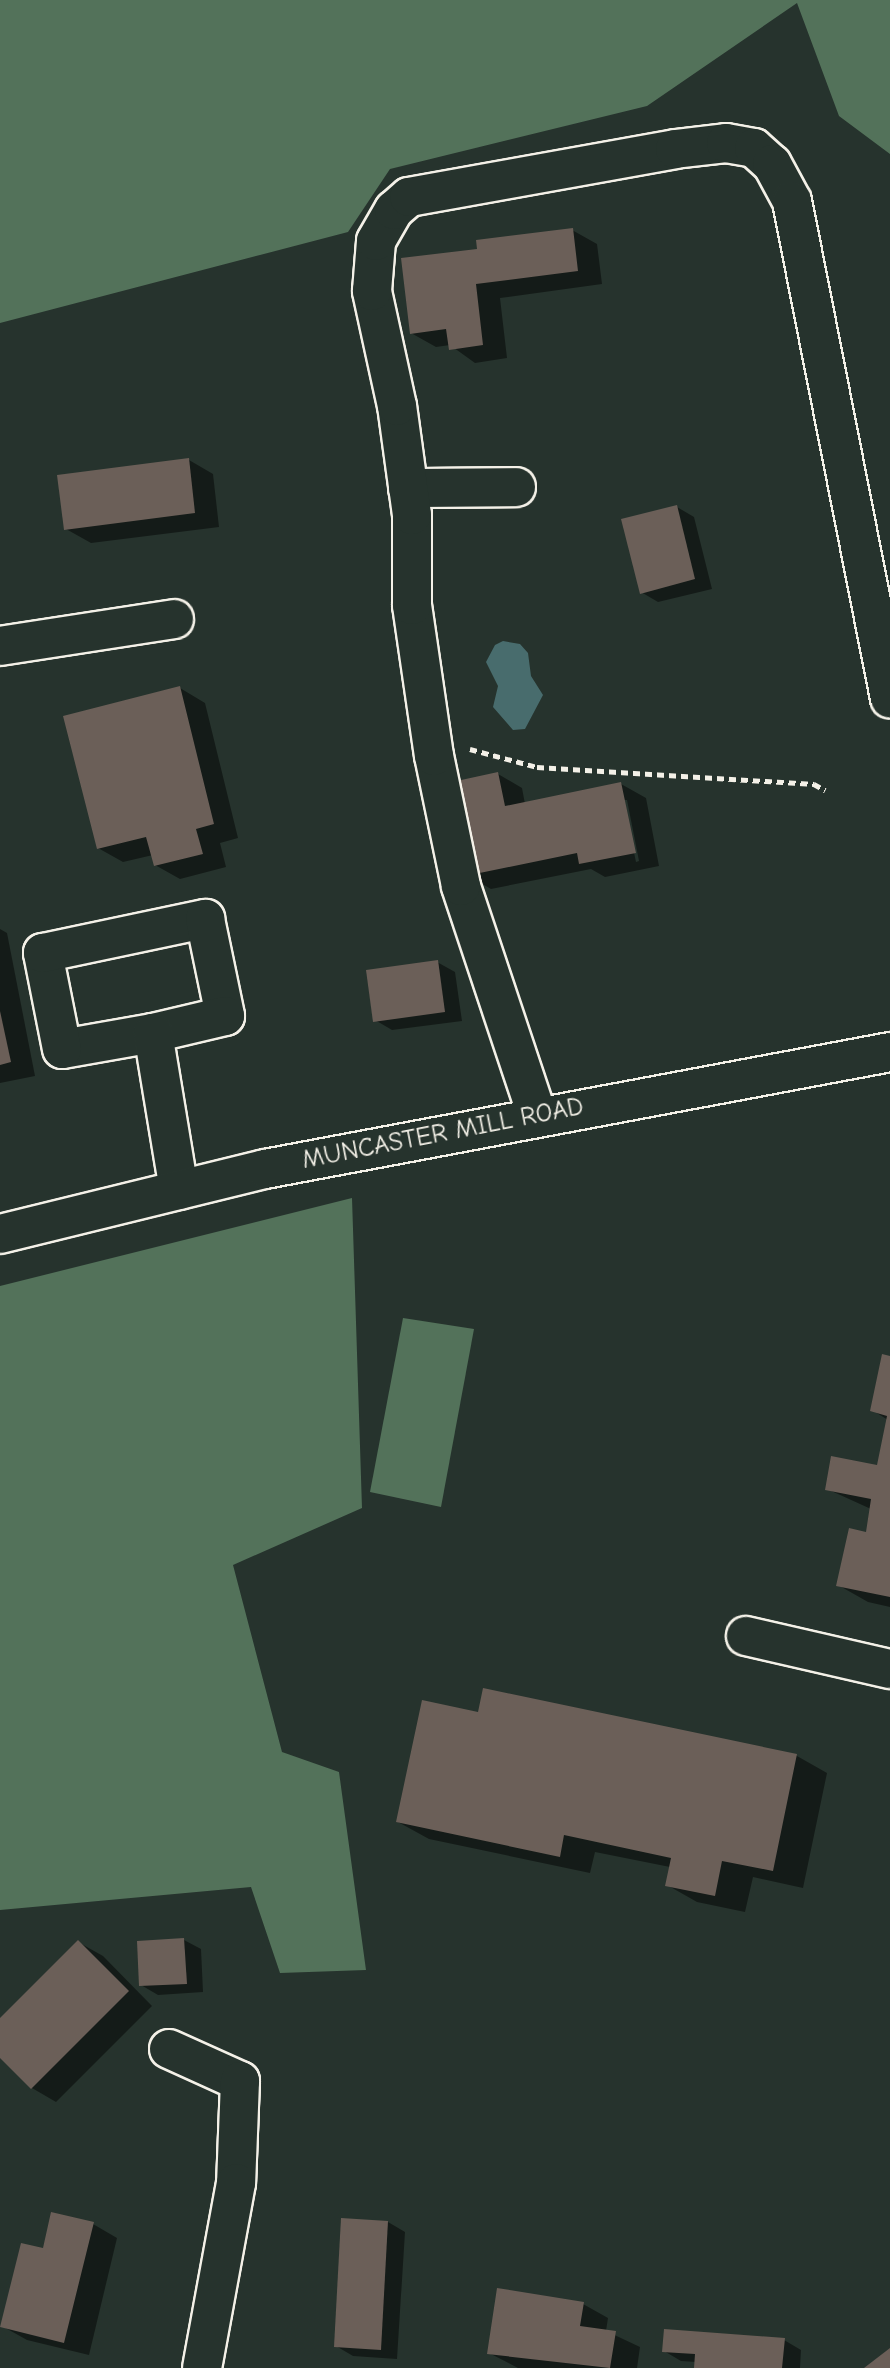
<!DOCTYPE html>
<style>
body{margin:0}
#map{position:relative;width:890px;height:2368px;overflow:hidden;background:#26332d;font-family:"Comic Neue",sans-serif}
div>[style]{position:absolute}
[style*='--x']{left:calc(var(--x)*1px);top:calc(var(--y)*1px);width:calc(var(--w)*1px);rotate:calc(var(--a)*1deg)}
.green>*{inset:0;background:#53725a}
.water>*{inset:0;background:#486c6d}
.shadow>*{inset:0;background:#0007}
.building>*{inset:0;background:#6b5f58}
.path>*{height:4.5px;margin-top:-2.25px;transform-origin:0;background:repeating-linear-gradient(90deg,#f4f1e8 0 7px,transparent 0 12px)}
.roads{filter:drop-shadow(2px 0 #f4f1e8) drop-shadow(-2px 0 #f4f1e8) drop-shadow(0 2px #f4f1e8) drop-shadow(0 -2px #f4f1e8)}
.minor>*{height:38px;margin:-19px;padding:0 19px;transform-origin:19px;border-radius:19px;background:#26332d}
.major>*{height:38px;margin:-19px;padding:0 19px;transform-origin:19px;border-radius:19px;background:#26332d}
span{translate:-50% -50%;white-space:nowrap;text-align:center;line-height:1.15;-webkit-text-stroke:5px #26332d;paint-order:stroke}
.street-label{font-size:26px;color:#f4f1e8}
</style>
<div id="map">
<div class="green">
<i style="clip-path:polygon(0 0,890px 0,890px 154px,839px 116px,797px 3px,647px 106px,390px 169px,348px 232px,0 323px)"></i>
<i style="clip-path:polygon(352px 1198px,362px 1508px,233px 1565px,282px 1752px,339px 1772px,366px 1970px,280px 1973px,251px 1887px,0 1910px,0 1286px)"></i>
<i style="clip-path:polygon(403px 1318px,474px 1329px,441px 1507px,370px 1492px)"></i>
</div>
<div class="water">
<i style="clip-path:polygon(503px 641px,520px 644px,528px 653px,531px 676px,543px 695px,525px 729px,513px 730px,493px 707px,498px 686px,486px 662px,495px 645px)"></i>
</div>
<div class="shadow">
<i style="clip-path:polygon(572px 230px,597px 244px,602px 284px,500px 298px,507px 358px,475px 363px,450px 345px,436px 347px,411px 333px,479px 250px)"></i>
<i style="clip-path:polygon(189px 460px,213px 474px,219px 527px,91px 543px,66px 529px)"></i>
<i style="clip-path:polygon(677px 507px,694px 517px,712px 589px,658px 602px,641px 592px)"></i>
<i style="clip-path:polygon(180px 688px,205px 703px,238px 838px,220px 843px,226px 867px,180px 879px,155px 865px,153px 855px,123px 862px,98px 848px)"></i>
<i style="clip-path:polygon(evenodd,498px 774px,522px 788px,525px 804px,621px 784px,646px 798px,659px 866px,605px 877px,591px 869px,491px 889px,467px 875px,498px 774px,623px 800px,627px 800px,639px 861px,636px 862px,623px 800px)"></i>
<i style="clip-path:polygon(0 929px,7px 933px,35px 1076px,0 1083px)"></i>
<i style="clip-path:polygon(437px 962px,455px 972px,462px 1021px,392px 1030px,375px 1020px)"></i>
<i style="clip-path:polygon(890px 1357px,890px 1607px,868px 1602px,838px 1585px,867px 1534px,871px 1509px,827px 1489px,878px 1467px,888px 1420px,872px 1410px)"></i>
<i style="clip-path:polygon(484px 1690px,797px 1756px,827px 1773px,803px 1888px,753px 1877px,745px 1912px,697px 1902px,667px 1885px,670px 1867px,595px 1852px,590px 1873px,429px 1839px,398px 1822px,479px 1714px)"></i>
<i style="clip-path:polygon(184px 1940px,201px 1949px,203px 1992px,158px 1995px,141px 1985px)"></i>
<i style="clip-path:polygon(78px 1942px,103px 1956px,152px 2006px,56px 2102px,32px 2088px,0 2056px,0 2021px)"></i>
<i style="clip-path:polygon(388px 2222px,405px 2232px,397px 2359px,353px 2356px,336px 2346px)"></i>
<i style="clip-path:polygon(93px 2224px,117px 2238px,89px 2355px,27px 2340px,2px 2326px,44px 2250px)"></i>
<i style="clip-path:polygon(583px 2304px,608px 2318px,606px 2331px,640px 2347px,637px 2368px,518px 2368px,489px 2353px)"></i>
<i style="clip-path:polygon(784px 2340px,801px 2350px,800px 2368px,696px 2368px,696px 2362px,681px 2361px,664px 2351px)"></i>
</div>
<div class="building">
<i style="clip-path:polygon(573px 228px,578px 271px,476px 284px,483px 345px,449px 350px,446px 329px,410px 334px,401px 258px,477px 249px,476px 240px)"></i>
<i style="clip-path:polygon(189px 458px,195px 513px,64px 530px,57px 475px)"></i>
<i style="clip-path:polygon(677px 505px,695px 579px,640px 594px,621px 519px)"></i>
<i style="clip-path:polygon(180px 686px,214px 824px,196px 829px,203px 854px,154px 866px,146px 837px,97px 849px,63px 716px)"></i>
<i style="clip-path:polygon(498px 772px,505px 806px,621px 782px,636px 853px,579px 864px,577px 853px,465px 876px,452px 782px)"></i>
<i style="clip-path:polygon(438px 960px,445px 1012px,373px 1022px,366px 970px)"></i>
<i style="clip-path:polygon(0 1011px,11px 1062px,0 1065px)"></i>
<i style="clip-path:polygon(882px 1354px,890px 1356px,890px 1597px,836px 1586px,849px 1528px,866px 1532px,871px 1499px,825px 1490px,831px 1456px,877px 1465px,887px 1416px,870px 1411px)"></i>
<i style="clip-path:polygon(483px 1688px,797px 1754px,773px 1871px,722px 1861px,715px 1896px,665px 1886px,671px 1858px,564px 1835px,560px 1857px,396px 1822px,422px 1700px,478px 1712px)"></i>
<i style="clip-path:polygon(184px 1938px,187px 1984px,139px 1986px,137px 1941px)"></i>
<i style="clip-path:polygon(78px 1940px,129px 1991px,31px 2089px,0 2058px,0 2018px)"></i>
<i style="clip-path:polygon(51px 2212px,94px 2222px,64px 2343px,0 2327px,21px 2243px,43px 2248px)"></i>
<i style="clip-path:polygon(341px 2218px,388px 2221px,381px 2350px,334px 2347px)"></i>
<i style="clip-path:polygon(497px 2288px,584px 2302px,580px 2326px,616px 2331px,610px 2368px,487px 2354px)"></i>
<i style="clip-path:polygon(664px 2329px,785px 2338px,782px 2368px,694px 2368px,695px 2354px,662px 2352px)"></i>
<i style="clip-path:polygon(890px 2348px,890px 2368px,864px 2368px)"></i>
</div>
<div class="path">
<i style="--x:470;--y:749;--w:69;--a:15"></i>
<i style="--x:537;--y:767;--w:278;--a:3.5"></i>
<i style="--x:814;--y:784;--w:13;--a:29"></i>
</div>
<div class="roads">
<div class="minor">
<i style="--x:408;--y:488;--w:108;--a:-0.5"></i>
<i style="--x:0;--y:646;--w:176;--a:-8.8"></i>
<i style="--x:153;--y:1033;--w:92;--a:170"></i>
<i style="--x:62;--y:1049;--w:98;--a:-101.2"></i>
<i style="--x:43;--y:953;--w:166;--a:-11.9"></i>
<i style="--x:205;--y:919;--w:99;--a:78.3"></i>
<i style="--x:225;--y:1016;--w:74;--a:166.7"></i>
<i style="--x:153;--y:1033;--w:159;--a:80.6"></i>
<i style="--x:537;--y:1115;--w:241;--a:-108.4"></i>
<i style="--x:461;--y:886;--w:133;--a:-101.7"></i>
<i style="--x:434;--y:756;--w:153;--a:-98.3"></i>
<i style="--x:412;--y:605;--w:90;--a:-90"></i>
<i style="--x:412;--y:515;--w:110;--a:-97.8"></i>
<i style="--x:397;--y:406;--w:118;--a:-102.3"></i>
<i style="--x:372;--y:291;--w:50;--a:-85.4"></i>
<i style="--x:376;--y:241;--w:36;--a:-60"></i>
<i style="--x:394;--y:210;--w:20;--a:-41"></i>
<i style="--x:409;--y:197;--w:270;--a:-10.2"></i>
<i style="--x:675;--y:149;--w:51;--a:-6.7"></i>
<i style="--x:726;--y:143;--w:28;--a:10"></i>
<i style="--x:754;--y:148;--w:24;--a:42"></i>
<i style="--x:772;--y:164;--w:42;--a:61.6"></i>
<i style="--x:792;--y:201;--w:507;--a:78.85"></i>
<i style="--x:746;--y:1636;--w:148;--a:12.9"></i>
<i style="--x:169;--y:2049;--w:78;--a:24.3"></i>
<i style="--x:240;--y:2081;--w:102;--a:92.2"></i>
<i style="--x:236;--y:2183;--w:188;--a:100.4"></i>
</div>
<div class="major">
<i style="--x:0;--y:1234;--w:273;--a:-13.8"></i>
<i style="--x:265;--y:1169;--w:636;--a:-10.6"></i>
</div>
</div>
<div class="street-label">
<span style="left:443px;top:1134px;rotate:-11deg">MUNCASTER MILL ROAD</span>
</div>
</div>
